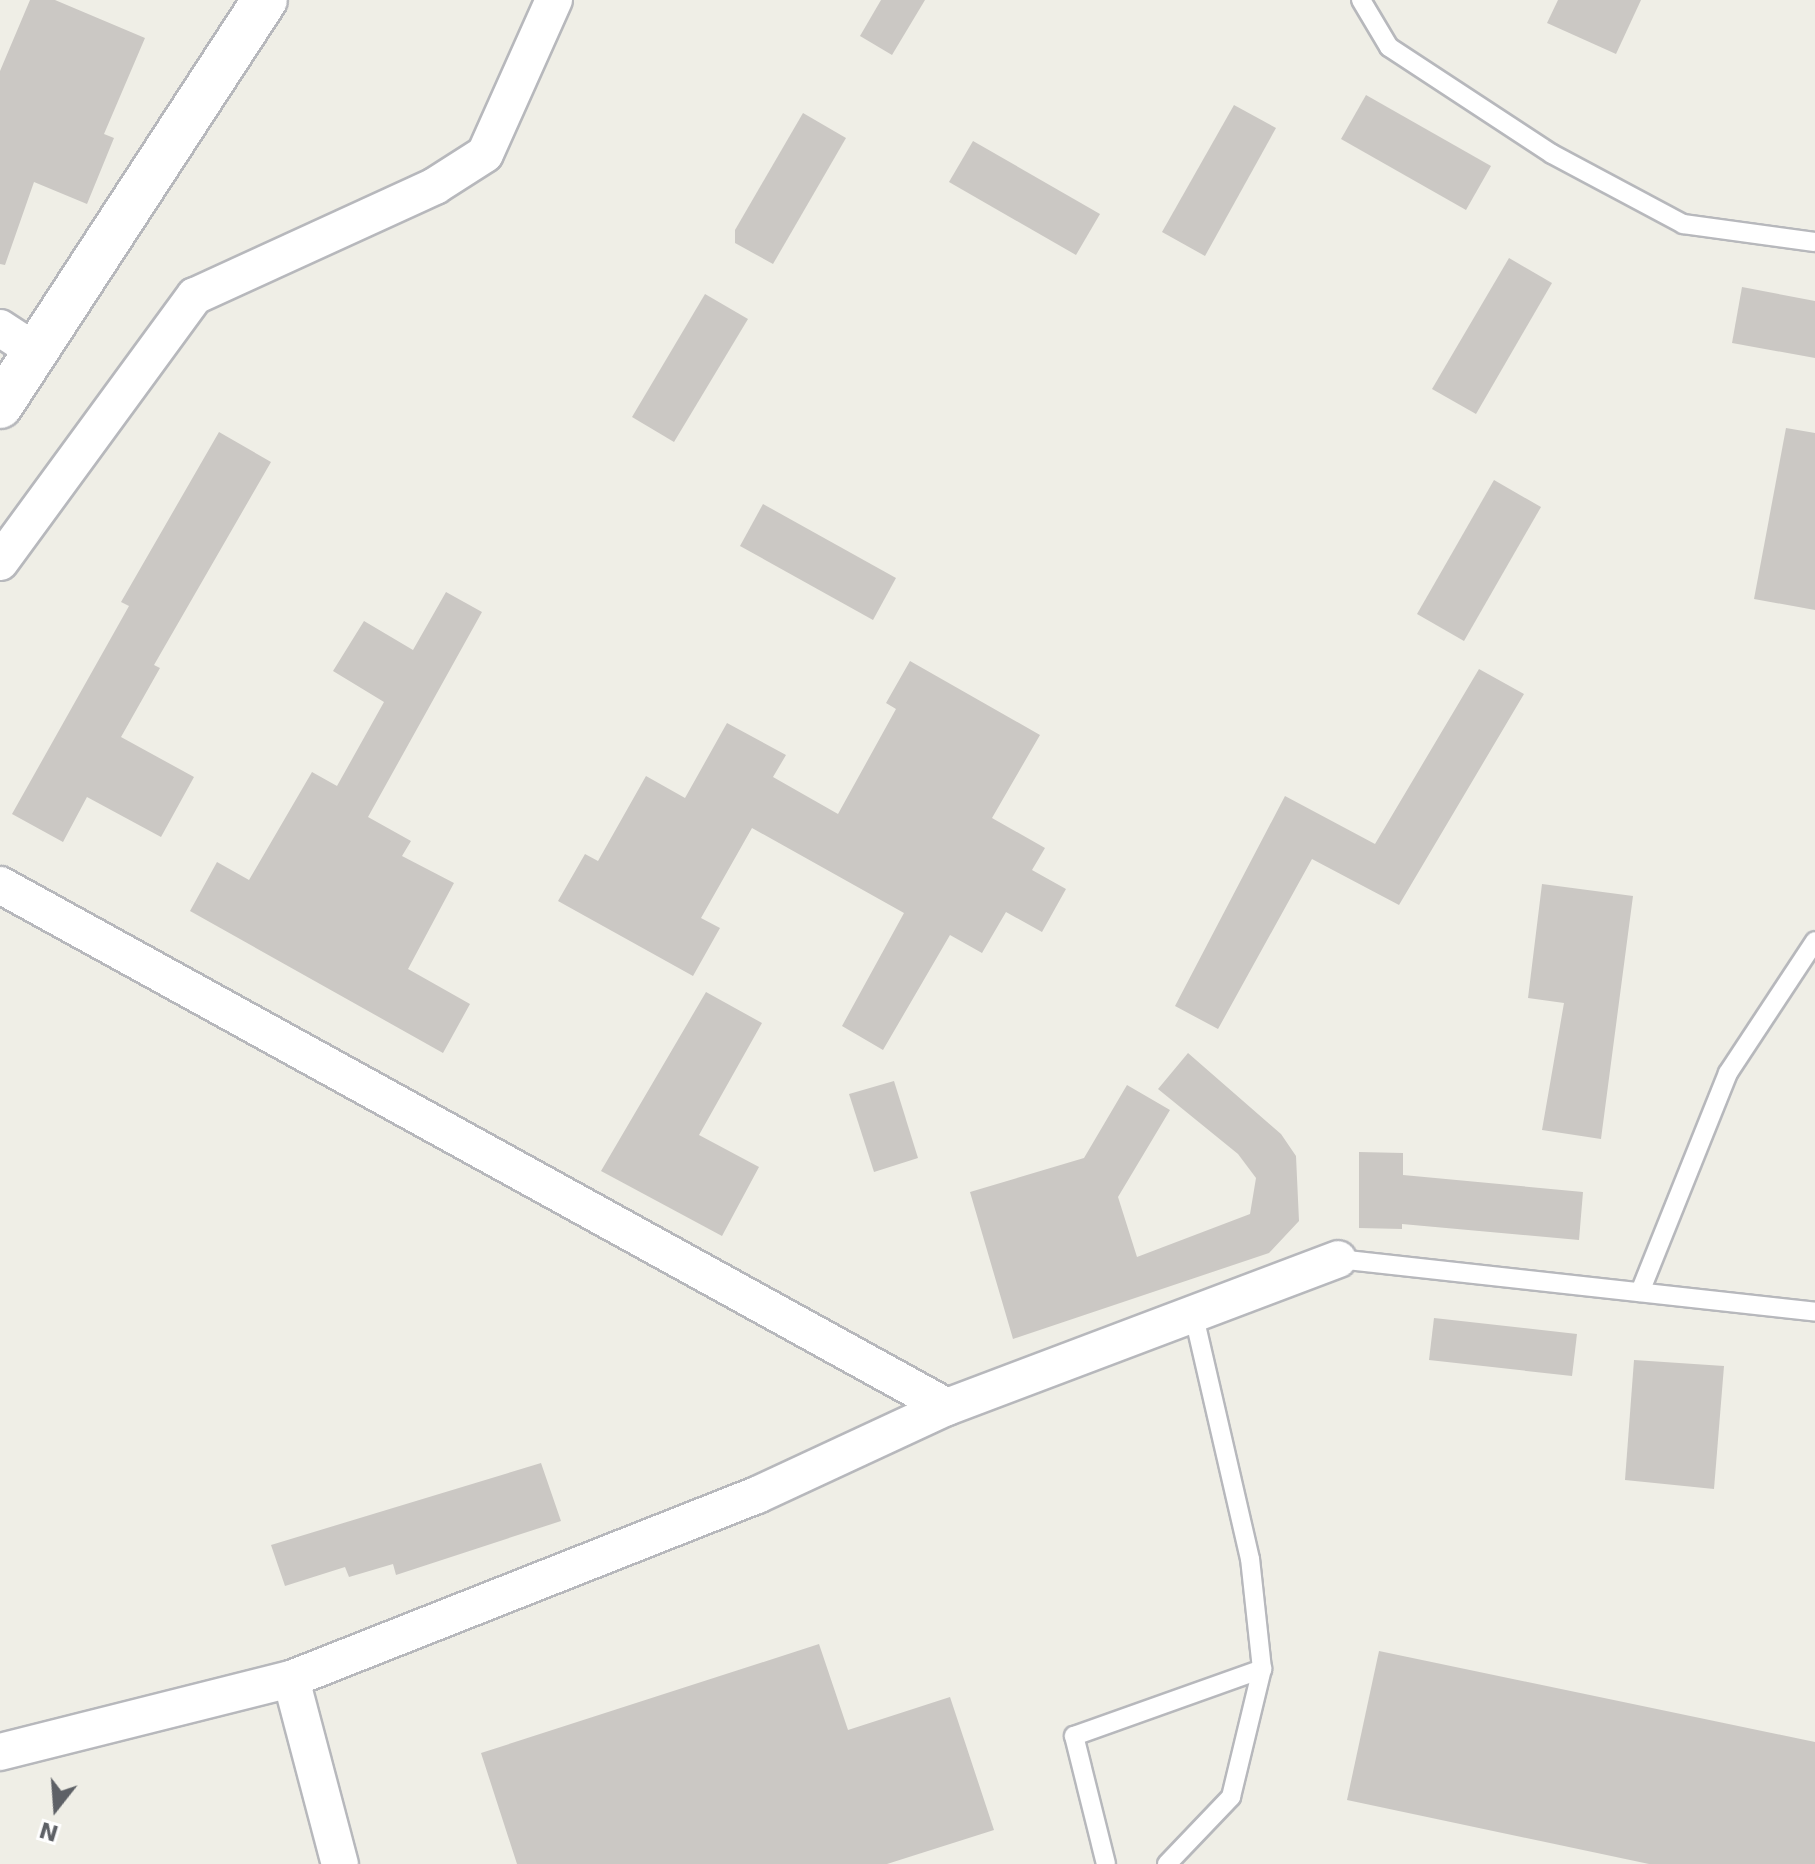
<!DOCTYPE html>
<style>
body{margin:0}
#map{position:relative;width:1815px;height:1864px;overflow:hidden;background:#efeee6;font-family:"DejaVu Sans",sans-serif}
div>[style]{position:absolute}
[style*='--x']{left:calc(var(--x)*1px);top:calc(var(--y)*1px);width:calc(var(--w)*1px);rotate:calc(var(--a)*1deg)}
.building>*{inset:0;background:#cbc8c4}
.roads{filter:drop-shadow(2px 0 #b7b8bc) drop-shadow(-2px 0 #b7b8bc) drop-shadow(0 2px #b7b8bc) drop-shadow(0 -2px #b7b8bc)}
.lane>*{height:18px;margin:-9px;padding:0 9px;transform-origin:9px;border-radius:9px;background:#fff}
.street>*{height:36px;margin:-18px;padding:0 18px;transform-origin:18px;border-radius:18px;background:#fff}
.secondary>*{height:44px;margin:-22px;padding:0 22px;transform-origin:22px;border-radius:22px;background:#fff}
span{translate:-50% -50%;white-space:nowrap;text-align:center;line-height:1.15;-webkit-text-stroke:7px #fff;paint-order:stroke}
.north{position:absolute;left:16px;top:1768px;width:80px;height:80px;-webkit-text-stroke:6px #fff;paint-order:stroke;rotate:197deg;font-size:22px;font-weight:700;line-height:32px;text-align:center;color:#5e6166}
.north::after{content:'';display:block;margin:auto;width:28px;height:36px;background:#5e6166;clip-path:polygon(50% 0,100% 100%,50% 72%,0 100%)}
</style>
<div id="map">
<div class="building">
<i style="clip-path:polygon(30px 0,55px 0,145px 38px,104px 134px,114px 138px,87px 204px,34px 182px,5px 265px,0 264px,0 71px)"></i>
<i style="clip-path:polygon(881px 0,925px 0,892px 55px,860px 36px)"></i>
<i style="clip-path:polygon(1558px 0,1641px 0,1616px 54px,1547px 23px)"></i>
<i style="clip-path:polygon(1366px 95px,1491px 166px,1466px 210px,1341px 139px)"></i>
<i style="clip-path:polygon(1234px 105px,1276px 128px,1205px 256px,1162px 232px)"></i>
<i style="clip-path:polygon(803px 113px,846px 138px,773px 264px,735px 243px,735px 230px)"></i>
<i style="clip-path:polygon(973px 141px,1100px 214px,1076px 255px,949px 182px)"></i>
<i style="clip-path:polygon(1509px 258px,1552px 283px,1476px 414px,1432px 389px)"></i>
<i style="clip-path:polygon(1742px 287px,1815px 301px,1815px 358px,1732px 343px)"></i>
<i style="clip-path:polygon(705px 294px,748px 319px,674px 442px,632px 417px)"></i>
<i style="clip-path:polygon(1786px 428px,1815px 433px,1815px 610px,1754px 599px)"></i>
<i style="clip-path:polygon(219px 432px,271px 462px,154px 665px,160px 668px,121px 737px,194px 777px,161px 837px,87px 797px,63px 842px,12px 814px,129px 606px,121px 602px)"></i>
<i style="clip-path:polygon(1494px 480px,1541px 507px,1464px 641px,1417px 614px)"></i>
<i style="clip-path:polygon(763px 504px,896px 578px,873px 620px,740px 546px)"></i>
<i style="clip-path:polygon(446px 592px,482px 612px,368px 817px,411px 841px,402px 856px,454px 883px,408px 969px,470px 1004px,443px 1053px,190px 911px,217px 862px,249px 880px,312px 772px,337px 786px,384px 702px,333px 671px,364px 621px,413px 650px)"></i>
<i style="clip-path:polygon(910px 661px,1040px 735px,992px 818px,1045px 848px,1032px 870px,1066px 889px,1042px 932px,1006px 912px,982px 953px,950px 935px,883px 1050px,842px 1026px,904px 913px,752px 828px,701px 918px,720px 928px,693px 976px,558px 901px,585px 854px,598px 861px,646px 776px,685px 798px,727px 723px,786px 755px,773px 777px,838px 814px,896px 709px,886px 703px)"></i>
<i style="clip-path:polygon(1479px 669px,1524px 694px,1399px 905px,1312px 859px,1218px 1029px,1175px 1006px,1285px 796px,1375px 844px)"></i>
<i style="clip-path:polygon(1542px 884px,1633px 896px,1601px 1139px,1542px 1130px,1564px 1003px,1528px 998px)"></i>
<i style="clip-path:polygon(706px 992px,762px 1023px,699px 1135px,759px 1167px,722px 1236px,601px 1171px)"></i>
<i style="clip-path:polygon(1188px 1053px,1281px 1134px,1296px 1156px,1299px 1221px,1269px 1253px,1013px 1339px,970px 1192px,1084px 1158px,1127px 1085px,1170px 1110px,1118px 1197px,1137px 1257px,1250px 1214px,1256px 1178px,1238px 1154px,1158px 1089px)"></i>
<i style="clip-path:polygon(894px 1081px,918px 1158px,874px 1172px,849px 1094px)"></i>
<i style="clip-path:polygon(1359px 1152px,1403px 1153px,1403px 1175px,1583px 1192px,1579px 1240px,1402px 1224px,1402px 1229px,1359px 1228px)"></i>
<i style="clip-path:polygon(1434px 1318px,1577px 1334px,1572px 1376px,1429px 1360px)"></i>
<i style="clip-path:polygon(1634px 1360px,1724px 1366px,1714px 1489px,1625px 1480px)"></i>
<i style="clip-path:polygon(541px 1463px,561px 1521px,396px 1575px,393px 1564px,349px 1577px,345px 1567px,285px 1586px,271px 1545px)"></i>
<i style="clip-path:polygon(819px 1644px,848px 1730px,950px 1697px,994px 1830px,887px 1864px,517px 1864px,481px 1753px)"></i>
<i style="clip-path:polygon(1379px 1651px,1815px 1742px,1815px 1864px,1649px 1864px,1347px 1800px)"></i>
</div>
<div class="roads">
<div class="lane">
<i style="--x:1361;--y:0;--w:55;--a:59.2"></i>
<i style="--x:1389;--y:47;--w:195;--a:33.3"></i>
<i style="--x:1552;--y:154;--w:149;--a:28.1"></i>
<i style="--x:1683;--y:224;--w:133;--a:7.8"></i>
<i style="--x:1338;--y:1259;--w:480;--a:6.3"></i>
<i style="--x:1640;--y:1292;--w:236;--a:-68.1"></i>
<i style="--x:1728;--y:1073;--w:158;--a:-56.6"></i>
<i style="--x:1106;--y:1864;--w:132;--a:-104"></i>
<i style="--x:1074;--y:1736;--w:200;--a:-19.6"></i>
<i style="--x:1262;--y:1669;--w:111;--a:-96.2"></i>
<i style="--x:1250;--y:1559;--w:253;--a:-103"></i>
<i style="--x:1167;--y:1864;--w:93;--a:-46.3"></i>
<i style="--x:1231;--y:1797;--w:132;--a:-76.4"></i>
</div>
<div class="street">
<i style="--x:0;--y:328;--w:42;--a:33.3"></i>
<i style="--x:0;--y:562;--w:330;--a:-53.8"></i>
<i style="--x:195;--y:296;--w:264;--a:-24.6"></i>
<i style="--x:435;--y:186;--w:59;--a:-32.6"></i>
<i style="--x:485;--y:154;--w:169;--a:-65.9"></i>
<i style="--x:0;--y:885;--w:1081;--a:28.86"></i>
<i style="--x:291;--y:1679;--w:191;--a:75.2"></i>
<i style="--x:0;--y:1752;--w:300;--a:-14.1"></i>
<i style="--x:291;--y:1679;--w:501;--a:-21.55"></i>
<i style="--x:757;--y:1495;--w:209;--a:-24.9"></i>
<i style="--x:947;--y:1407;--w:418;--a:-20.7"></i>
</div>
<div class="secondary">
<i style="--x:0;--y:406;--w:485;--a:-56.9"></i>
</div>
</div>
<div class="north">N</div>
</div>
